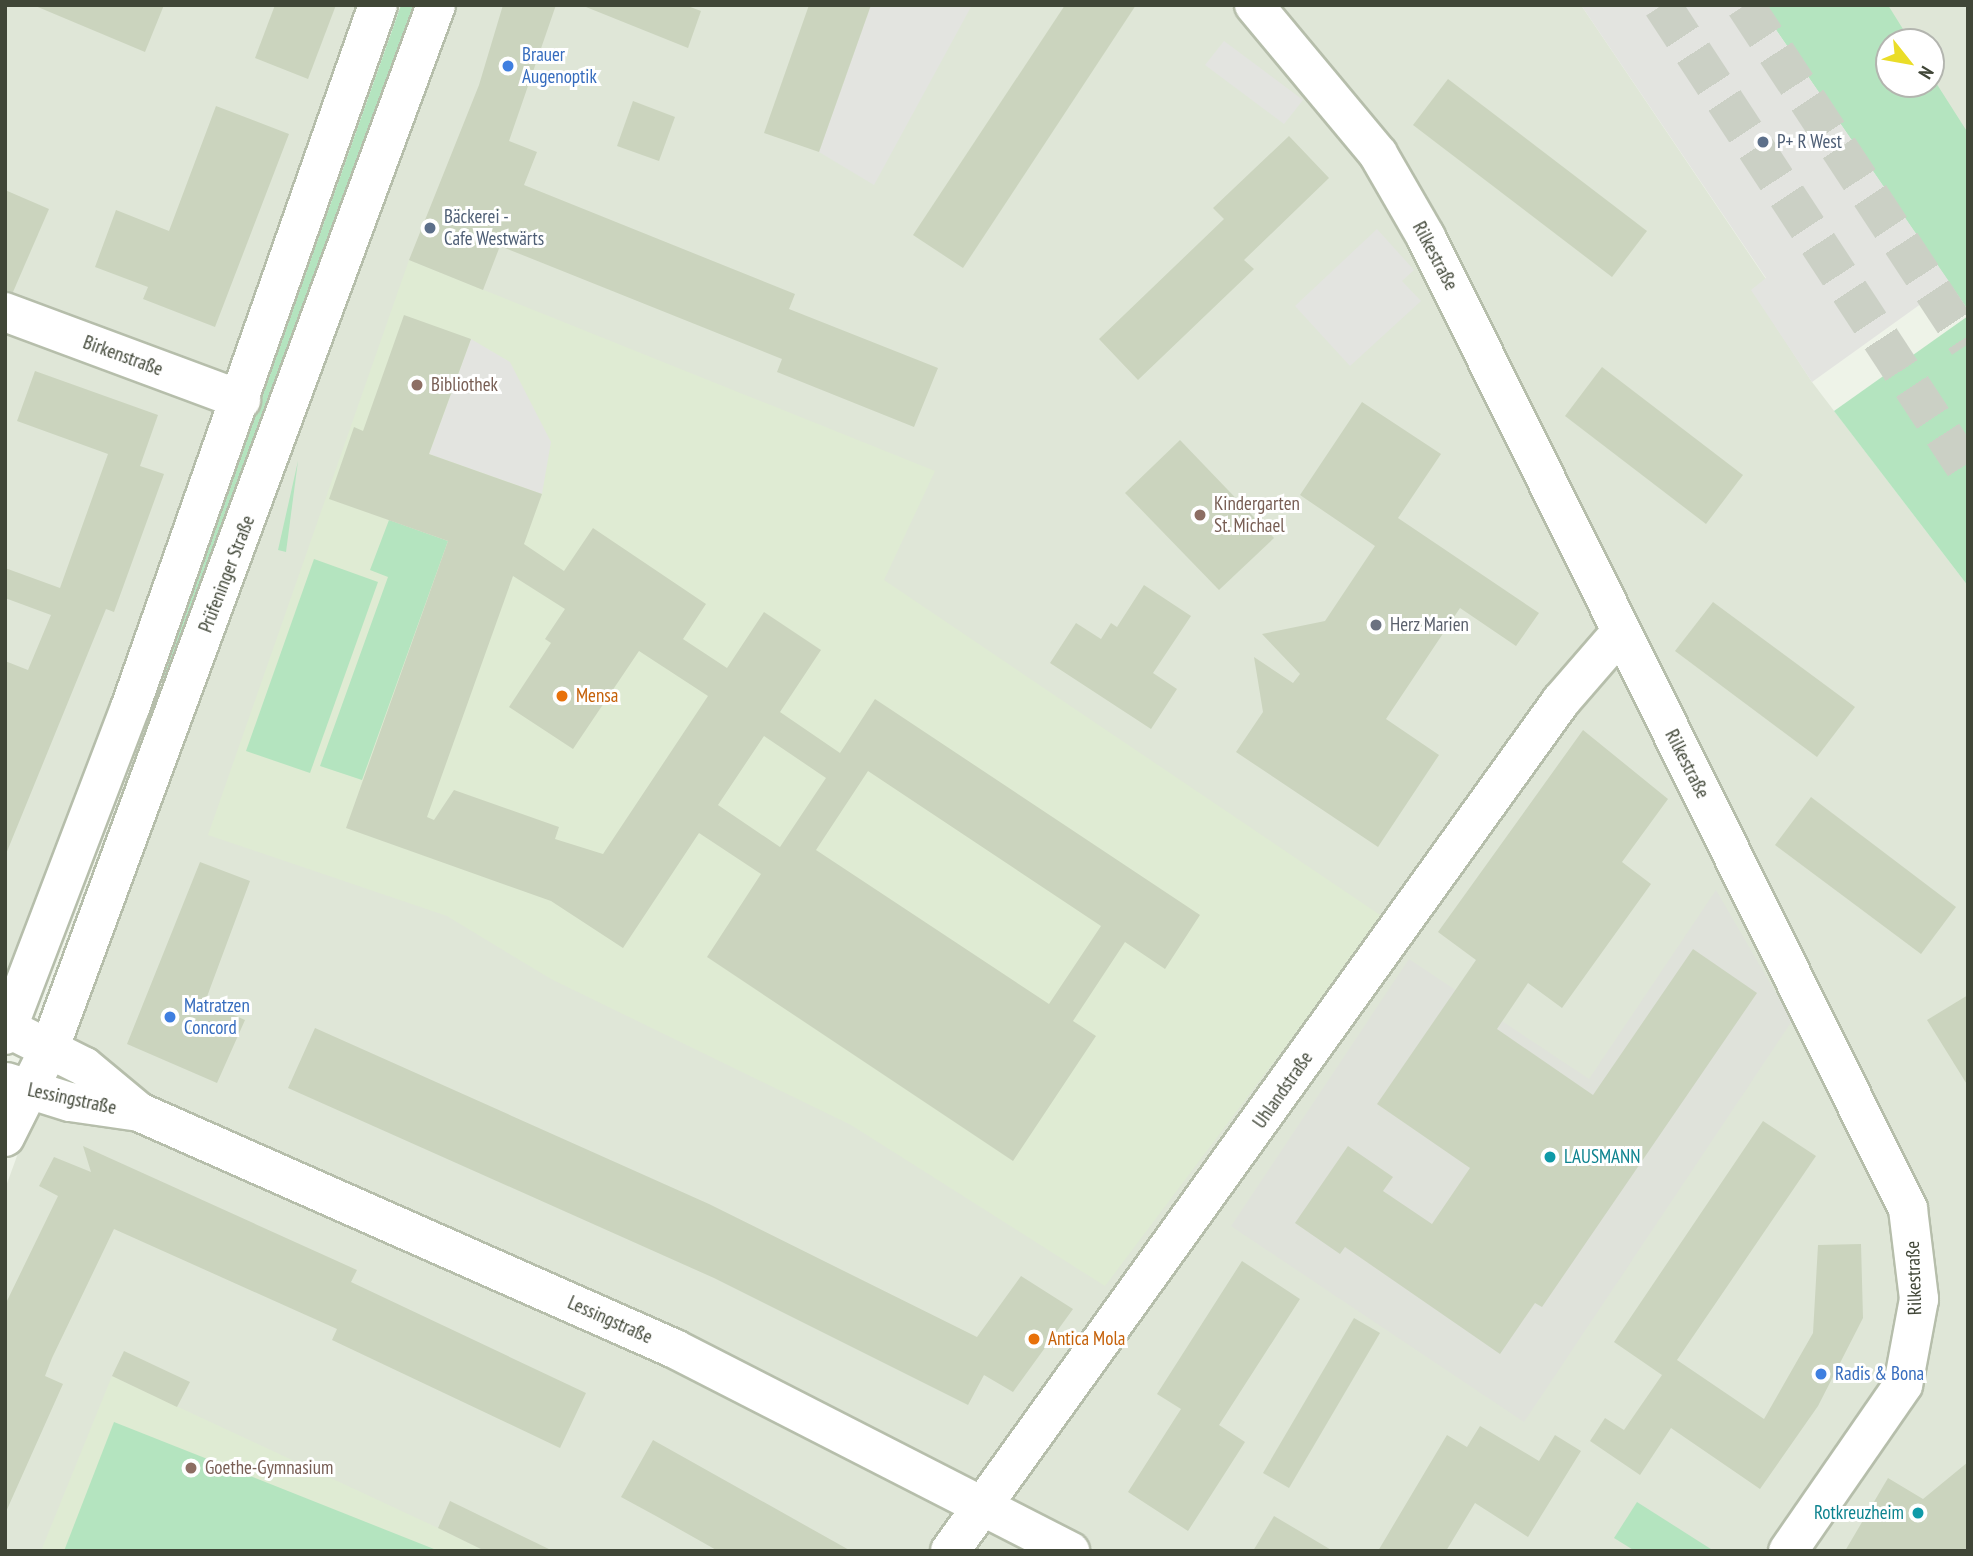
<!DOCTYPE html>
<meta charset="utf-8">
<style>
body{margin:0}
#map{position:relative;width:1973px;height:1556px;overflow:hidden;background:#eef3e8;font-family:"PT Sans Narrow",sans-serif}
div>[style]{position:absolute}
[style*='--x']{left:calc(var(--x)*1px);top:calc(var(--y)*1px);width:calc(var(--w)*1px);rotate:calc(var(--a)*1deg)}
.residential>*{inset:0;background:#dfe6d7}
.industrial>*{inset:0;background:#dfe2da}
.education>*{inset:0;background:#dfebd3}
.green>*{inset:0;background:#b4e4bf}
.parking>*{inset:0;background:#e3e4e0}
.building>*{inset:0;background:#cbd4be}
.highway-tunnel>*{height:38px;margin-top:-19px;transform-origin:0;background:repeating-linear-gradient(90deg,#cbd0c5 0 38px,transparent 0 57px)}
.roads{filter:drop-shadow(2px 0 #b6beab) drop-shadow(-2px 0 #b6beab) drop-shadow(0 2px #b6beab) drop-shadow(0 -2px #b6beab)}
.minor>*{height:38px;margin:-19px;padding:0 19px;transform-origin:19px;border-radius:19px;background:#fff}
.dots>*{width:19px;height:19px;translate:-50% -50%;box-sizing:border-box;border:4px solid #fff;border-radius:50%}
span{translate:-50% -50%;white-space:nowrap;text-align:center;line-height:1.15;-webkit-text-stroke:6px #fff;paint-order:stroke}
.shop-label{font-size:19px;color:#366cbe}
.left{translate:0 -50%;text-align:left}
.service-label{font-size:19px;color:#4e5e75}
.street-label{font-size:19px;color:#404637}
.education-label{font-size:19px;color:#785e54}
.worship-label{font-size:19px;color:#5b616d}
.food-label{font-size:19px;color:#c56008}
.culture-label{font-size:19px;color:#0d838f}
.right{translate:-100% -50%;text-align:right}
.frame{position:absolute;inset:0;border:7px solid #404637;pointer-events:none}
.north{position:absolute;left:1875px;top:28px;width:70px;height:70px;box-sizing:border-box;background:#fff;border:2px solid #b3b5af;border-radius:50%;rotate:121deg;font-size:19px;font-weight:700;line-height:28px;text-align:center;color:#404637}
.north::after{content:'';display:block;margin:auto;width:24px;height:32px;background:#eadd28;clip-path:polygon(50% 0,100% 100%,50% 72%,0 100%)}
</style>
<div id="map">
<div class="residential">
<i style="clip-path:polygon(5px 5px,378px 5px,5px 1035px)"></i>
<i style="clip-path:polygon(436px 5px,1581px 5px,1766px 279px,1752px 290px,1812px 382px,1968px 586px,1968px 1551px,5px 1551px,5px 1189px)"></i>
<i style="clip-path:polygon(evenodd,1833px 5px,1968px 5px,1968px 218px,1833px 5px,1889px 42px,1931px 42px,1931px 84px,1889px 84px,1889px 42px)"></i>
</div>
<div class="industrial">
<i style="clip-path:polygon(1716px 890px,1792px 1021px,1524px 1422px,1231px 1226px,1409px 959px,1589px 1079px)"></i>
</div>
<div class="education">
<i style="clip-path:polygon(409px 260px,935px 471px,884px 580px,1383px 917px,1105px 1286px,851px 1125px,551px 979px,447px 916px,208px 835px)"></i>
<i style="clip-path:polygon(112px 1376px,438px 1528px,485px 1551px,41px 1551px)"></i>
</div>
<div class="green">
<i style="clip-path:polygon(401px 5px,417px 5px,165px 716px,65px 966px,60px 964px,155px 723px,165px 671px)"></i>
<i style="clip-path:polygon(1759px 5px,1888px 5px,1911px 42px,1889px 42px,1889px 84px,1931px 84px,1931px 75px,1968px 133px,1968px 310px)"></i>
<i style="clip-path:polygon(1968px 316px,1968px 586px,1834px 411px)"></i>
<i style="clip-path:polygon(298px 461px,286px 552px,278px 550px)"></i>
<i style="clip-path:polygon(389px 520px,448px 541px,362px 780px,320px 766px,388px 577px,370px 570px)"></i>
<i style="clip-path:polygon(314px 559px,378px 582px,310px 773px,246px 751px)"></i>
<i style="clip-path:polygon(114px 1422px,439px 1551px,64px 1551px)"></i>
<i style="clip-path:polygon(1637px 1502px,1714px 1551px,1635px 1551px,1614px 1538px)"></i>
</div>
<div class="parking">
<i style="clip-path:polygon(871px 5px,972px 5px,874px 185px,819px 152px)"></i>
<i style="clip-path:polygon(1581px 5px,1759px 5px,1950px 283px,1812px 382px,1751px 290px,1766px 278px)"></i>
<i style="clip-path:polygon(1224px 41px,1303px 100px,1284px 124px,1205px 65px)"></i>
<i style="clip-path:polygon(1377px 229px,1414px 270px,1402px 281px,1421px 301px,1350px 366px,1295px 306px)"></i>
<i style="clip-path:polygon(471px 339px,510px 362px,551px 442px,542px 494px,429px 454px)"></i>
</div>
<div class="building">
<i style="clip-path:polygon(33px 5px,164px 5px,145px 52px)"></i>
<i style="clip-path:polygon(275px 5px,336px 5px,308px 79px,255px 58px)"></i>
<i style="clip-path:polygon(503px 5px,556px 5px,509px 141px,537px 152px,524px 185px,795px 294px,789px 309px,938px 368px,914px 427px,777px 372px,782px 359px,500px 246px,483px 290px,409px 260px,479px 85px)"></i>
<i style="clip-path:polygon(581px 5px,685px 5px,701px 11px,688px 48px)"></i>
<i style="clip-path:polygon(809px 5px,871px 5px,819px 152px,764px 133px)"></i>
<i style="clip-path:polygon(1065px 5px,1136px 5px,963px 268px,913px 235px)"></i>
<i style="clip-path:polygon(1448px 79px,1647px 231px,1612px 277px,1413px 125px)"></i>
<i style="clip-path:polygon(633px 101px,675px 117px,659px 161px,617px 146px)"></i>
<i style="clip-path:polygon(216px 106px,289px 134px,215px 327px,143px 299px,148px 287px,95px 267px,116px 210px,169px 231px)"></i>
<i style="clip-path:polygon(1289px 136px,1329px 178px,1244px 260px,1254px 269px,1138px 380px,1099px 339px,1224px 219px,1213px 208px)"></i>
<i style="clip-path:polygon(5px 190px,49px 209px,13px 292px,5px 291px)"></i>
<i style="clip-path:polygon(evenodd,404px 315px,471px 339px,429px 454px,542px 494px,524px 544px,564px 571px,593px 528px,706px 604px,683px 639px,727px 668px,764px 612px,821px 650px,780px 712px,840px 753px,875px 699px,1200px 915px,1165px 969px,1125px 942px,1073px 1021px,1096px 1036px,1013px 1161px,707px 957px,761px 874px,699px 833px,623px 948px,551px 901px,346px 828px,448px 541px,329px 499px,354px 427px,363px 431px,404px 315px,513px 576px,565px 609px,545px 639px,551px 643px,509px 707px,573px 749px,639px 651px,708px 696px,603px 854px,555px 839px,559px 827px,454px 790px,434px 820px,427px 817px,513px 576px,404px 315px,764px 736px,826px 778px,780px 847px,718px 805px,764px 736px,404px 315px,868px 771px,1101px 926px,1049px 1004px,816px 850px,868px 771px)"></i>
<i style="clip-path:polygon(1602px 367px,1743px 475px,1706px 524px,1565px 416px)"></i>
<i style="clip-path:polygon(35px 371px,158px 415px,140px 466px,164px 474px,114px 612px,106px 609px,6px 854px,5px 661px,28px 670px,51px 615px,5px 598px,5px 568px,60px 588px,108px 454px,17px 421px)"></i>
<i style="clip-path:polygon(1362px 402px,1441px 454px,1398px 518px,1539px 613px,1516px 646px,1460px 608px,1386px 719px,1439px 755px,1378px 847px,1236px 752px,1263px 712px,1254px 657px,1293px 683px,1300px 674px,1262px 634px,1325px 621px,1375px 546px,1300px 495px)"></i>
<i style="clip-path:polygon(1180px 440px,1274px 538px,1219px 590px,1125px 493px)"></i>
<i style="clip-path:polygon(1144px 585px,1191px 616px,1153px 673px,1177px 689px,1151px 729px,1050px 663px,1076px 623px,1101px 639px,1111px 623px,1117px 627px)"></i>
<i style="clip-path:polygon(1713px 602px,1855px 707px,1817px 757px,1675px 651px)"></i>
<i style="clip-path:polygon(1583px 730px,1668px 799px,1622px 862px,1651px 884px,1562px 1008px,1528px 983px,1497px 1029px,1593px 1095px,1693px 949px,1757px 993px,1542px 1307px,1535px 1303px,1500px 1354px,1345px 1247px,1340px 1254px,1295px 1223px,1348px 1146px,1393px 1177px,1383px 1191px,1432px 1224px,1470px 1168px,1377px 1104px,1476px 960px,1438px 932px)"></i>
<i style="clip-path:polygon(1811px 797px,1956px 907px,1921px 954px,1775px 845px)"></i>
<i style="clip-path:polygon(200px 862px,250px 881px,205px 1002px,245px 1020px,217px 1083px,127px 1044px)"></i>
<i style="clip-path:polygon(1968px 995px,1968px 1086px,1927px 1020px)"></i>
<i style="clip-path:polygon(315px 1028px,709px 1204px,977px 1337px,1021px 1276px,1073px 1309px,1013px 1392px,984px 1375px,968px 1405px,714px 1278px,288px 1088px)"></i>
<i style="clip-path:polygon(1763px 1121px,1816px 1156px,1677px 1360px,1764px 1419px,1813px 1333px,1818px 1245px,1861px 1244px,1863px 1318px,1818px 1406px,1760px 1489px,1671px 1428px,1640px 1475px,1590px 1441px,1605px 1418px,1624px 1430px,1662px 1375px,1614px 1342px)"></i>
<i style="clip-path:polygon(83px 1146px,357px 1270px,351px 1282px,586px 1393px,560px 1448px,332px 1340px,337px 1329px,114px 1229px,52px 1358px,45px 1376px,63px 1384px,5px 1514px,5px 1305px,58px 1196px,39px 1186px,54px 1157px,91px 1172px)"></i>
<i style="clip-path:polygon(1242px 1261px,1300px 1299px,1219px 1425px,1245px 1442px,1188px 1531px,1128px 1492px,1181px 1409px,1157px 1394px)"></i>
<i style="clip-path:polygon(1354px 1318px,1380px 1333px,1289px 1488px,1263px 1473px)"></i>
<i style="clip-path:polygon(124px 1351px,190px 1382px,177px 1407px,112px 1376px)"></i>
<i style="clip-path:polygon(1480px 1426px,1539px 1461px,1555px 1435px,1581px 1451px,1528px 1537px,1475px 1503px,1446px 1551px,1378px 1551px,1447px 1435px,1467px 1447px)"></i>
<i style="clip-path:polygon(653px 1440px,851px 1551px,718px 1551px,656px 1516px,621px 1497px)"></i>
<i style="clip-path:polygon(1968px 1462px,1968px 1551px,1845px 1551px,1888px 1478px,1923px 1499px)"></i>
<i style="clip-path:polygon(450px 1501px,553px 1551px,485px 1551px,438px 1528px)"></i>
<i style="clip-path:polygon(1274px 1516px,1333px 1551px,1253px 1551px)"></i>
</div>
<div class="highway-tunnel">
<i style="--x:1662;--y:5;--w:558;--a:56.77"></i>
<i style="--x:1745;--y:5;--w:406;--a:56.7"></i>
</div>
<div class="roads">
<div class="minor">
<i style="--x:1254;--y:5;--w:194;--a:50.2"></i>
<i style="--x:1378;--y:154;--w:96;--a:60"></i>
<i style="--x:1426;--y:237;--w:1085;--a:63.62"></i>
<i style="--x:1908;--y:1209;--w:91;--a:83"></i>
<i style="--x:1919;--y:1299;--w:87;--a:100.5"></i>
<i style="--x:1903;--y:1385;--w:202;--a:124.7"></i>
<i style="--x:5;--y:312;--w:252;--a:20.4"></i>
<i style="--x:5;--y:1027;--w:89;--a:26.6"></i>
<i style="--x:85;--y:1067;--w:70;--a:39.8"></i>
<i style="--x:139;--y:1112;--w:586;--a:23.85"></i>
<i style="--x:675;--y:1349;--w:444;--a:27.1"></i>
<i style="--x:5;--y:1035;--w:350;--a:-69.1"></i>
<i style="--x:130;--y:708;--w:745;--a:-70.57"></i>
<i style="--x:6;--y:1082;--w:67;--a:17.4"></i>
<i style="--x:70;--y:1102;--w:70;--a:8.2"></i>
<i style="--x:5;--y:1137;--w:101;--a:-63.4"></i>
<i style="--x:50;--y:1047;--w:1111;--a:-69.67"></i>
<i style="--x:950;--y:1551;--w:1047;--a:-54.29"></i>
<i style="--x:1561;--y:701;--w:90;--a:-49.1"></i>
</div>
</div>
<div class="dots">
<i style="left:508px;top:66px;background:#3f7fe0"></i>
<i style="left:1763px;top:142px;background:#5c6f8a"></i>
<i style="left:430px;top:228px;background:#5c6f8a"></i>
<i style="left:417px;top:385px;background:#8d6e63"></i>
<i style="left:1200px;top:515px;background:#8d6e63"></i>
<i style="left:1376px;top:625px;background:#6b7280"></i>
<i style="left:562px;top:696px;background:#e8710a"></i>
<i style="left:170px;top:1017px;background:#3f7fe0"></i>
<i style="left:1550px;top:1157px;background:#0f9aa8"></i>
<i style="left:1034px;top:1339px;background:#e8710a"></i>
<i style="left:1821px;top:1374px;background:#3f7fe0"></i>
<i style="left:191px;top:1468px;background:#8d6e63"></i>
<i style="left:1918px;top:1513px;background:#0f9aa8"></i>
</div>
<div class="shop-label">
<span class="left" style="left:522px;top:66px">Brauer<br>Augenoptik</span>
<span class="left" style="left:184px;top:1017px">Matratzen<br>Concord</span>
<span class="left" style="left:1835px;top:1374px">Radis &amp; Bona</span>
</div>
<div class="service-label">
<span class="left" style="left:1777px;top:142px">P+ R West</span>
<span class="left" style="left:444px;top:228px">Bäckerei -<br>Cafe Westwärts</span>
</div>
<div class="street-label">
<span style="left:1435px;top:256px;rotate:62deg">Rilkestraße</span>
<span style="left:123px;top:356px;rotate:20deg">Birkenstraße</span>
<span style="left:227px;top:574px;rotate:-69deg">Prüfeninger Straße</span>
<span style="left:1687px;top:764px;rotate:63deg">Rilkestraße</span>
<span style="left:1283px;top:1090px;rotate:-55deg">Uhlandstraße</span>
<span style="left:72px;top:1099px;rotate:12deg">Lessingstraße</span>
<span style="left:1914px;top:1278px;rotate:-92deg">Rilkestraße</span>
<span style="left:610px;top:1320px;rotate:24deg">Lessingstraße</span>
</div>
<div class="education-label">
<span class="left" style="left:431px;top:385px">Bibliothek</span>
<span class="left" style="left:1214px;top:515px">Kindergarten<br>St. Michael</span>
<span class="left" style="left:205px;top:1468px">Goethe-Gymnasium</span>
</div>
<div class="worship-label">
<span class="left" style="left:1390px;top:625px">Herz Marien</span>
</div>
<div class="food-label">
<span class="left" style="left:576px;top:696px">Mensa</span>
<span class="left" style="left:1048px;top:1339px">Antica Mola</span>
</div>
<div class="culture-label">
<span class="left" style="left:1564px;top:1157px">LAUSMANN</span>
<span class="right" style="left:1904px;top:1513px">Rotkreuzheim</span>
</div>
<div class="frame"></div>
<div class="north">N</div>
</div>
